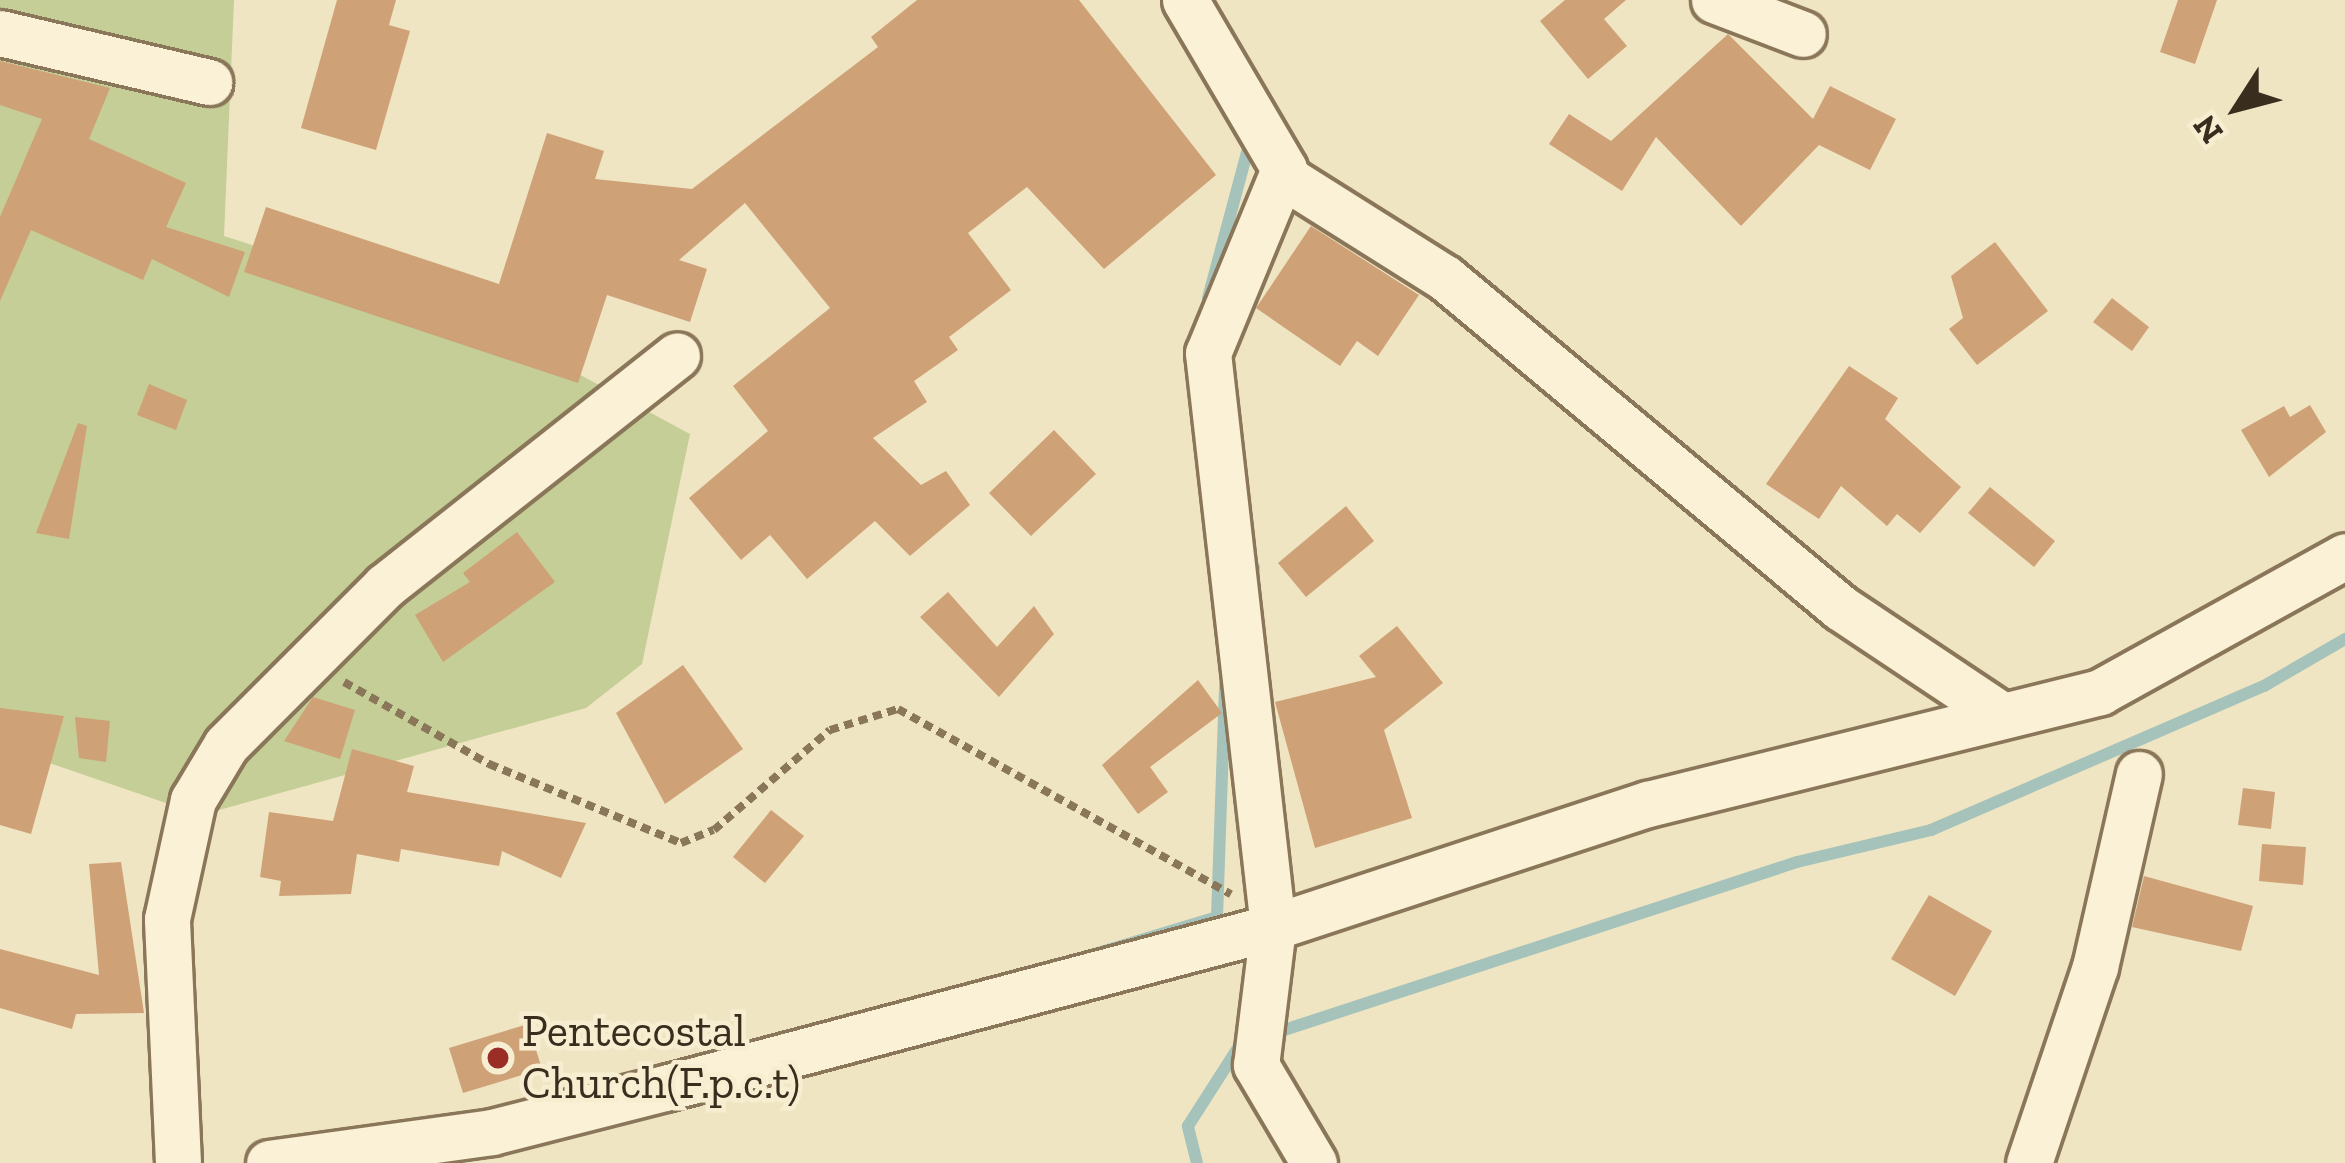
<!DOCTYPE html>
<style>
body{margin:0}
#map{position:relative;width:2345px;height:1163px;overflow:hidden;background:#efe5c2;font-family:"Zilla Slab",serif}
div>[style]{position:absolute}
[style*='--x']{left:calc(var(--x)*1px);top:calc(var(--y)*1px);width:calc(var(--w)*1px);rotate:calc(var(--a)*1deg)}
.green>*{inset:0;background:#c4ce96}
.stream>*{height:12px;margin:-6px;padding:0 6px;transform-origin:6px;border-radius:6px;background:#a5c2bb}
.building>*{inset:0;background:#cfa177}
.path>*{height:8px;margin-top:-4px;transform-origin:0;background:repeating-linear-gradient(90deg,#8a7659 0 9px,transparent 0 15px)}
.roads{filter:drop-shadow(3px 0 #8a7659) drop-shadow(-3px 0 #8a7659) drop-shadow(0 3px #8a7659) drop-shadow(0 -3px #8a7659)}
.minor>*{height:45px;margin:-22.5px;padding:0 22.5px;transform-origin:22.5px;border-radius:22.5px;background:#faf1d6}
.dots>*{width:33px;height:33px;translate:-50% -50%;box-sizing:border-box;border:6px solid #f7eed2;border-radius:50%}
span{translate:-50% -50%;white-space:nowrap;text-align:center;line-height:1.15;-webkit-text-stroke:9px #f7eed2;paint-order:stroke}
.poi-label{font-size:45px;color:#392d1d}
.left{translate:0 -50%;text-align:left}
.north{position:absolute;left:2177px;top:48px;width:120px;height:120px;-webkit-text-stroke:9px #f7eed2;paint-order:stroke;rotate:234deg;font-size:33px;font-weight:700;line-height:48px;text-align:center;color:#392d1d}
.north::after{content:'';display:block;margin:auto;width:42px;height:54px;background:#392d1d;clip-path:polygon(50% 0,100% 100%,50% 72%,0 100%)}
</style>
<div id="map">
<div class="green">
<i style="clip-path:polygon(0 0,234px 0,224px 236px,465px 313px,690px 434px,642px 664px,586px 708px,201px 815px,26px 755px,0 769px)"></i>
</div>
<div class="stream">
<i style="--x:1208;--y:298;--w:158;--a:-75"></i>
<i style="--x:1250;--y:609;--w:42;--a:-84.6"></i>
<i style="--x:1088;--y:956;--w:135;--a:-16.8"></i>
<i style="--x:1217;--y:917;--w:234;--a:-88"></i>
<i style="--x:1272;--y:1034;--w:552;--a:-18.14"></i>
<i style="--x:1797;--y:862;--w:138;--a:-13.4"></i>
<i style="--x:1931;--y:830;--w:363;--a:-23.4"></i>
<i style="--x:2264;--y:686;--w:94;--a:-30.1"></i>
<i style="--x:1197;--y:1163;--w:38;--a:-104"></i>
<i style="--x:1188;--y:1126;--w:98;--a:-57.4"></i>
</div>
<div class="building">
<i style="clip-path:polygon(337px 0,396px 0,389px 25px,410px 31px,376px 150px,301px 128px)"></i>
<i style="clip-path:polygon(917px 0,1079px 0,1216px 175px,1104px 269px,1027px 187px,968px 233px,1011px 290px,949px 337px,958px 350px,914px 381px,927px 402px,873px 438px,921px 485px,946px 471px,970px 505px,910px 556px,875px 521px,807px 579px,770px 535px,741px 560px,689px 498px,768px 431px,733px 386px,830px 308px,745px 203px,679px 260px,707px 269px,690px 322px,607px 295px,578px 383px,244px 272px,266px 207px,499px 284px,547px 133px,604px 151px,595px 179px,692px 189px,878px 47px,871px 37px)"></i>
<i style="clip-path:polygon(1565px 0,1626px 0,1604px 19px,1627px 46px,1588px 79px,1540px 21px)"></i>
<i style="clip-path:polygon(2178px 0,2217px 0,2195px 64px,2160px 52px)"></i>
<i style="clip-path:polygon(1728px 34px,1813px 119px,1830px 86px,1896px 119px,1870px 170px,1819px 145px,1741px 226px,1656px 137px,1622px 191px,1549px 144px,1569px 114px,1611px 141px)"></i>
<i style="clip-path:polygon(0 61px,110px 88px,89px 139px,186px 183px,166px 227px,245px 252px,229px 297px,152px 259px,143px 280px,31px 230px,0 301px,0 217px,42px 119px,0 105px)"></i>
<i style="clip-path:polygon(1311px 226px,1419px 295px,1378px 356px,1357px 341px,1340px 366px,1256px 308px)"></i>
<i style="clip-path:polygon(1995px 242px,2048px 311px,1977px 365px,1949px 329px,1963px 318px,1951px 276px)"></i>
<i style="clip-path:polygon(2112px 298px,2149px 327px,2132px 351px,2093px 322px)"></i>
<i style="clip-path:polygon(1849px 366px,1898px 398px,1885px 419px,1961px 487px,1920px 533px,1897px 514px,1887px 526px,1841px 486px,1819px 519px,1766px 484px)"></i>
<i style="clip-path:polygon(149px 384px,187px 400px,176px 430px,137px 415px)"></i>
<i style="clip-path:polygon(2310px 405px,2326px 432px,2269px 477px,2241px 430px,2284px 406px,2290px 417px)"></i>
<i style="clip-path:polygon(78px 423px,87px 426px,69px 539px,36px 533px)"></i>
<i style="clip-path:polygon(1054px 430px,1096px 474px,1031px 536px,989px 493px)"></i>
<i style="clip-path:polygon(1990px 487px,2055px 541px,2034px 567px,1968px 513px)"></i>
<i style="clip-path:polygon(1346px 506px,1374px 541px,1306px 597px,1278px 563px)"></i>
<i style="clip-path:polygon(517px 532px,555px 582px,443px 662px,415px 615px,470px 582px,463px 573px)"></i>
<i style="clip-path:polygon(948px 592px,997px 647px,1034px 606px,1054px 634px,999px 697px,920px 617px)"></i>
<i style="clip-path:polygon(1397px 626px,1443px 683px,1384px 730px,1412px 818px,1315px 848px,1275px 702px,1376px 677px,1359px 656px)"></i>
<i style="clip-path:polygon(683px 665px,743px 749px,665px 804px,616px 713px)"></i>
<i style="clip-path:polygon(1198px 680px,1222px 713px,1150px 767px,1168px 792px,1138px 814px,1102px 765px)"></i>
<i style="clip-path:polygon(313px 697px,355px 710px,340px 759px,284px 741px)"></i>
<i style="clip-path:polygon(0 708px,64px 716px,31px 834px,0 825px)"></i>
<i style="clip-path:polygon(75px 717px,110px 721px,106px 762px,79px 758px)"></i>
<i style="clip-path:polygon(352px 749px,414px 766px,407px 792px,586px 823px,561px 878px,502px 851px,499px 866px,401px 849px,399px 862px,357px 854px,351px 894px,279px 896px,281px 881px,260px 877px,269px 812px,333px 821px)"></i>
<i style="clip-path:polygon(2243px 788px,2275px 792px,2271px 829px,2238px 825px)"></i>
<i style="clip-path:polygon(771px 810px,804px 836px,765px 883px,733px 857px)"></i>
<i style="clip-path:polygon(2262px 844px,2306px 847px,2303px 885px,2259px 881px)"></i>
<i style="clip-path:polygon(121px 862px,144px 1013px,76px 1014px,72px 1029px,0 1008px,0 949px,99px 975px,89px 864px)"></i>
<i style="clip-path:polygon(2144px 876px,2253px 906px,2241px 951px,2132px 927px)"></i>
<i style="clip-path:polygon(1929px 895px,1992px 931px,1955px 996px,1891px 959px)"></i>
<i style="clip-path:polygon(528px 1024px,542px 1069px,463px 1093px,449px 1048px)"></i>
</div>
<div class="path">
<i style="--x:344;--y:682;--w:167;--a:29.5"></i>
<i style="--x:489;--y:764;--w:208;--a:22.4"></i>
<i style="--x:681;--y:843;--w:35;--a:-22"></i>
<i style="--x:714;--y:830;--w:153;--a:-40.8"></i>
<i style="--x:830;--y:730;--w:71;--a:-17.2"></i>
<i style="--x:898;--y:709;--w:381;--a:29.1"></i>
</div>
<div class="roads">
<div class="minor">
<i style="--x:1185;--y:0;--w:196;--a:59.6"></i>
<i style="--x:1284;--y:169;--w:199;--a:112.4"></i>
<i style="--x:1208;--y:353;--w:578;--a:83.54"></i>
<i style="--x:1273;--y:927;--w:139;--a:97"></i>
<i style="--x:1256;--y:1065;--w:114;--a:59.4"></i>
<i style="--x:1714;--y:0;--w:95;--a:20.9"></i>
<i style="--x:0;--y:33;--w:215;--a:13.2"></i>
<i style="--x:1283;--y:176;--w:191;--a:32.2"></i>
<i style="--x:1445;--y:278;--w:515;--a:39.81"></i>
<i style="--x:1841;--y:608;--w:191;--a:33.7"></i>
<i style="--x:178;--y:1163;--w:244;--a:-92.6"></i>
<i style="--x:167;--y:919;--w:122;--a:-77.7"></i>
<i style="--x:193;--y:800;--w:64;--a:-59"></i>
<i style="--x:226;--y:745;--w:225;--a:-45"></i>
<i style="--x:385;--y:586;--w:372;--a:-38.3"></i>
<i style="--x:269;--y:1163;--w:225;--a:-7.9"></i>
<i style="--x:492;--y:1132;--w:179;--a:-14.3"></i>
<i style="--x:665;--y:1088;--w:629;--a:-14.83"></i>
<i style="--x:1273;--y:927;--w:395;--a:-18.2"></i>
<i style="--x:1648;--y:804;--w:466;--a:-13.9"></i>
<i style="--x:2100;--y:692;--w:280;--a:-29"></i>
<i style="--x:2029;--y:1163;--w:207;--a:-71.4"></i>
<i style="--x:2095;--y:967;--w:198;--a:-77.2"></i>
</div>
</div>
<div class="dots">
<i style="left:498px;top:1058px;background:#9b2d27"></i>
</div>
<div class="poi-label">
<span class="left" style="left:522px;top:1058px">Pentecostal<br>Church(F.p.c.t)</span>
</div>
<div class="north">N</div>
</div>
